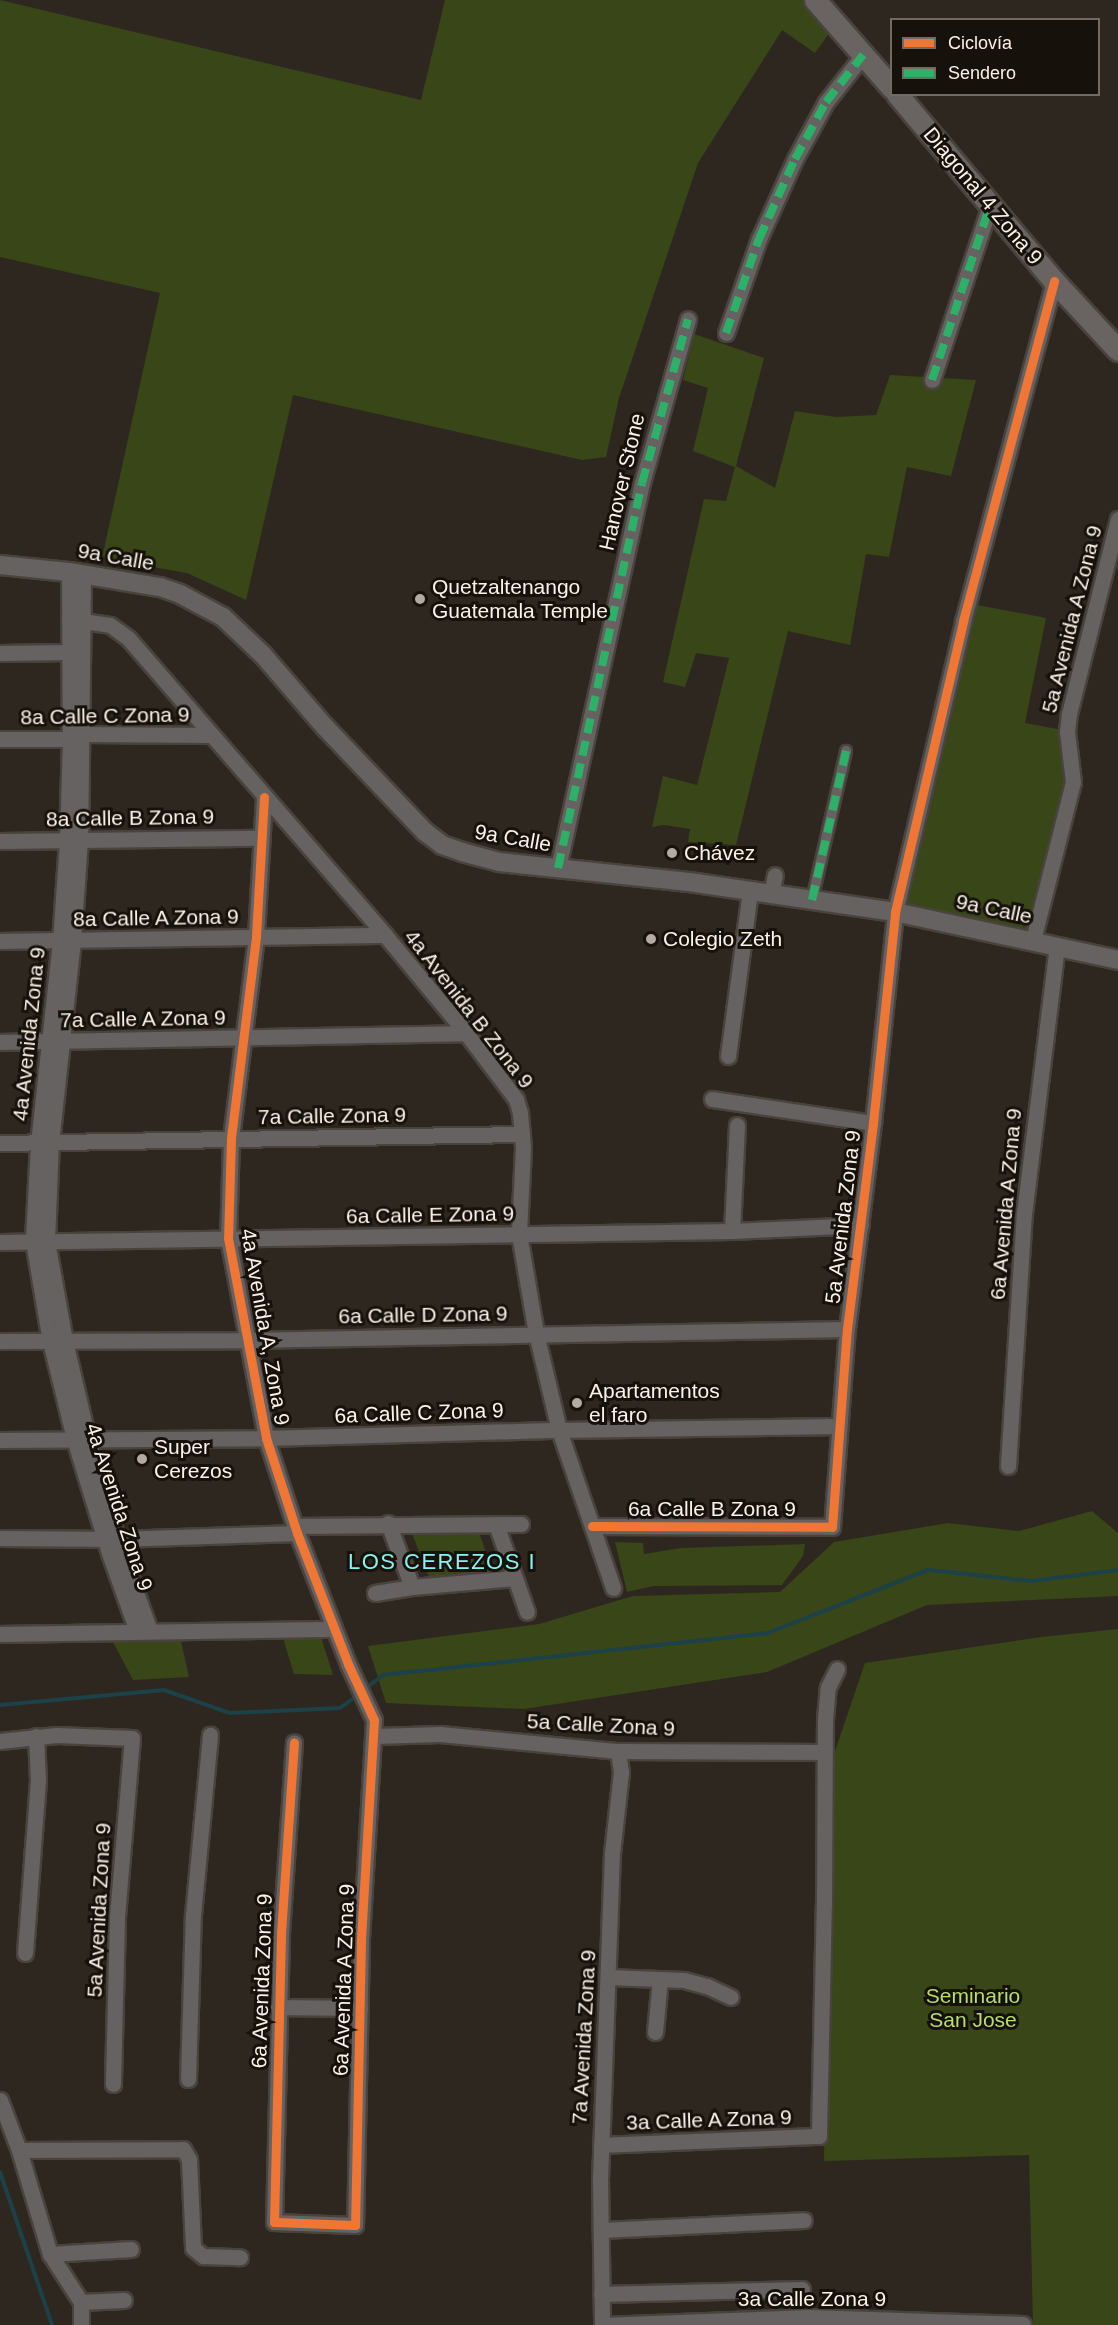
<!DOCTYPE html>
<meta charset="utf-8">
<style>
body{margin:0}
#map{position:relative;width:1118px;height:2325px;overflow:hidden;background:#2e2720;font-family:Helvetica,sans-serif}
div>[style]{position:absolute}
[style*='--x']{left:calc(var(--x)*1px);top:calc(var(--y)*1px);width:calc(var(--w)*1px);rotate:calc(var(--a)*1deg)}
.green>*{inset:0;background:#384618}
.stream>*{height:4px;margin:-2px;padding:0 2px;transform-origin:2px;border-radius:2px;background:#1c4149}
.roads{filter:drop-shadow(2px 0 #4a433d) drop-shadow(-2px 0 #4a433d) drop-shadow(0 2px #4a433d) drop-shadow(0 -2px #4a433d)}
.pedestrian>*{height:10px;margin:-5px;padding:0 5px;transform-origin:5px;border-radius:5px;background:#656261}
.minor>*{height:15px;margin:-7.5px;padding:0 7.5px;transform-origin:7.5px;border-radius:7.5px;background:#656261}
.tertiary>*{height:18px;margin:-9px;padding:0 9px;transform-origin:9px;border-radius:9px;background:#656261}
.secondary>*{height:21px;margin:-10.5px;padding:0 10.5px;transform-origin:10.5px;border-radius:10.5px;background:#696361}
.quiet>*{height:8px;margin-top:-4px;transform-origin:0;background:repeating-linear-gradient(90deg,#2db169 0 15px,transparent 0 23px)}
.cycleway>*{height:9px;margin:-4.5px;padding:0 4.5px;transform-origin:4.5px;border-radius:4.5px;background:#f07635}
.dots>*{width:16px;height:16px;translate:-50% -50%;box-sizing:border-box;border:3px solid #17110b;border-radius:50%}
span{translate:-50% -50%;white-space:nowrap;text-align:center;line-height:1.15;-webkit-text-stroke:6px #17110b;paint-order:stroke}
.street-label{font-size:21px;color:#faf2e9}
.poi-label{font-size:21px;color:#faf2e9}
.left{translate:0 -50%;text-align:left}
.park-label{font-size:21px;color:#b6de69}
.neighbourhood-label{font-size:22px;color:#87f2ee;letter-spacing:1.5px}
.legend{position:absolute;left:890px;top:18px;width:210px;height:78px;box-sizing:border-box;background:#17110b;border:2px solid #726b64;margin:0;padding:8px 10px;list-style:none;font-size:18px;color:#faf2e9}
.legend li{display:flex;align-items:center;gap:12px;height:30px}
.legend b{width:30px;border:2px solid #726b64}
</style>
<div id="map">
<div class="green">
<i style="clip-path:polygon(0 0,421px 100px,445px 0,809px 0,832px 29px,815px 53px,782px 30px,698px 163px,619px 398px,606px 457px,582px 460px,293px 395px,246px 600px,187px 573px,102px 558px,160px 293px,0 257px)"></i>
<i style="clip-path:polygon(694px 334px,764px 358px,736px 466px,775px 488px,795px 411px,836px 417px,876px 415px,890px 375px,976px 380px,951px 476px,907px 467px,889px 557px,866px 554px,850px 645px,788px 631px,736px 845px,688px 842px,690px 829px,664px 825px,652px 827px,663px 776px,697px 785px,729px 658px,696px 653px,685px 687px,663px 682px,704px 499px,726px 501px,735px 467px,693px 451px,708px 388px,683px 380px)"></i>
<i style="clip-path:polygon(972px 604px,1046px 618px,1025px 723px,1062px 730px,1071px 778px,1030px 933px,900px 909px)"></i>
<i style="clip-path:polygon(1092px 1511px,1118px 1533px,1118px 1596px,927px 1605px,767px 1672px,524px 1709px,386px 1703px,368px 1646px,539px 1624px,633px 1596px,780px 1592px,834px 1542px,948px 1523px,1019px 1531px)"></i>
<i style="clip-path:polygon(478px 1529px,493px 1573px,429px 1577px,411px 1531px)"></i>
<i style="clip-path:polygon(615px 1542px,643px 1543px,644px 1554px,681px 1548px,805px 1544px,803px 1556px,782px 1585px,654px 1586px,627px 1592px)"></i>
<i style="clip-path:polygon(1118px 1629px,1118px 2325px,1033px 2325px,1029px 2155px,824px 2161px,830px 1766px,865px 1663px,1041px 1637px)"></i>
<i style="clip-path:polygon(320px 1634px,333px 1675px,294px 1674px,282px 1635px)"></i>
<i style="clip-path:polygon(111px 1638px,181px 1641px,189px 1677px,133px 1680px)"></i>
</div>
<div class="stream">
<i style="--x:365;--y:1689;--w:23;--a:-38"></i>
<i style="--x:383;--y:1675;--w:387;--a:-6.2"></i>
<i style="--x:768;--y:1633;--w:172;--a:-21.5"></i>
<i style="--x:928;--y:1570;--w:105;--a:6"></i>
<i style="--x:1032;--y:1581;--w:87;--a:-7.3"></i>
<i style="--x:0;--y:1705;--w:165;--a:-5.2"></i>
<i style="--x:164;--y:1690;--w:70;--a:19.2"></i>
<i style="--x:230;--y:1713;--w:110;--a:-2.6"></i>
<i style="--x:340;--y:1708;--w:24;--a:-36"></i>
<i style="--x:0;--y:2172;--w:162;--a:71.2"></i>
</div>
<div class="roads">
<div class="pedestrian">
<i style="--x:812;--y:900;--w:153;--a:-77.1"></i>
</div>
<div class="minor">
<i style="--x:726;--y:333;--w:100;--a:-70.7"></i>
<i style="--x:759;--y:239;--w:88;--a:-65.8"></i>
<i style="--x:795;--y:159;--w:65;--a:-61.5"></i>
<i style="--x:826;--y:102;--w:60;--a:-51.8"></i>
<i style="--x:932;--y:380;--w:187;--a:-71.6"></i>
<i style="--x:69;--y:572;--w:167;--a:89.7"></i>
<i style="--x:70;--y:739;--w:102;--a:91.7"></i>
<i style="--x:67;--y:841;--w:100;--a:94"></i>
<i style="--x:60;--y:941;--w:204;--a:96.2"></i>
<i style="--x:38;--y:1144;--w:97;--a:93"></i>
<i style="--x:33;--y:1241;--w:101;--a:80.4"></i>
<i style="--x:50;--y:1341;--w:101;--a:76.2"></i>
<i style="--x:74;--y:1439;--w:119;--a:72.9"></i>
<i style="--x:109;--y:1553;--w:83;--a:70.3"></i>
<i style="--x:83;--y:574;--w:265;--a:90.6"></i>
<i style="--x:80;--y:839;--w:101;--a:94"></i>
<i style="--x:73;--y:940;--w:202;--a:96.2"></i>
<i style="--x:51;--y:1141;--w:100;--a:92.3"></i>
<i style="--x:47;--y:1241;--w:102;--a:79.8"></i>
<i style="--x:65;--y:1341;--w:101;--a:76.8"></i>
<i style="--x:88;--y:1439;--w:104;--a:73.8"></i>
<i style="--x:117;--y:1539;--w:98;--a:70.3"></i>
<i style="--x:69;--y:619;--w:41;--a:8.3"></i>
<i style="--x:110;--y:625;--w:22;--a:36"></i>
<i style="--x:128;--y:638;--w:393;--a:49.1"></i>
<i style="--x:385;--y:935;--w:127;--a:50.4"></i>
<i style="--x:466;--y:1033;--w:83;--a:52.9"></i>
<i style="--x:516;--y:1099;--w:15;--a:74"></i>
<i style="--x:520;--y:1113;--w:35;--a:85"></i>
<i style="--x:523;--y:1148;--w:86;--a:92.7"></i>
<i style="--x:519;--y:1234;--w:100;--a:80.3"></i>
<i style="--x:536;--y:1333;--w:100;--a:76.7"></i>
<i style="--x:559;--y:1430;--w:167;--a:71.1"></i>
<i style="--x:0;--y:653;--w:69;--a:-0.8"></i>
<i style="--x:0;--y:739;--w:70;--a:0"></i>
<i style="--x:70;--y:739;--w:14;--a:-21"></i>
<i style="--x:83;--y:734;--w:128;--a:0.4"></i>
<i style="--x:264;--y:797;--w:140;--a:93.3"></i>
<i style="--x:256;--y:937;--w:204;--a:97.1"></i>
<i style="--x:231;--y:1139;--w:99;--a:91.7"></i>
<i style="--x:228;--y:1238;--w:204;--a:79.2"></i>
<i style="--x:266;--y:1438;--w:100;--a:71.9"></i>
<i style="--x:297;--y:1533;--w:141;--a:68.7"></i>
<i style="--x:348;--y:1664;--w:62;--a:65.1"></i>
<i style="--x:374;--y:1720;--w:222;--a:93.4"></i>
<i style="--x:361;--y:1942;--w:283;--a:91.2"></i>
<i style="--x:355;--y:2225;--w:81;--a:-177.9"></i>
<i style="--x:274;--y:2222;--w:289;--a:-88.6"></i>
<i style="--x:281;--y:1933;--w:191;--a:-86.1"></i>
<i style="--x:0;--y:841;--w:261;--a:-0.7"></i>
<i style="--x:558;--y:868;--w:394;--a:-77.7"></i>
<i style="--x:642;--y:483;--w:170;--a:-74.3"></i>
<i style="--x:771;--y:895;--w:20;--a:-79"></i>
<i style="--x:1033;--y:940;--w:163;--a:-75.8"></i>
<i style="--x:1073;--y:782;--w:50;--a:-96.8"></i>
<i style="--x:1067;--y:732;--w:18;--a:-84"></i>
<i style="--x:1069;--y:714;--w:201;--a:-75.9"></i>
<i style="--x:0;--y:941;--w:385;--a:-0.9"></i>
<i style="--x:0;--y:1042;--w:466;--a:-1.1"></i>
<i style="--x:728;--y:1056;--w:165;--a:-82.4"></i>
<i style="--x:712;--y:1099;--w:163;--a:8.5"></i>
<i style="--x:0;--y:1143;--w:522;--a:-0.99"></i>
<i style="--x:732;--y:1231;--w:106;--a:-87.3"></i>
<i style="--x:0;--y:1242;--w:732;--a:-0.86"></i>
<i style="--x:732;--y:1231;--w:129;--a:-2.7"></i>
<i style="--x:0;--y:1341;--w:245;--a:-0.2"></i>
<i style="--x:245;--y:1340;--w:602;--a:-1.05"></i>
<i style="--x:0;--y:1440;--w:266;--a:-0.4"></i>
<i style="--x:266;--y:1438;--w:293;--a:-1.6"></i>
<i style="--x:559;--y:1430;--w:280;--a:-0.8"></i>
<i style="--x:1008;--y:1466;--w:253;--a:-86.4"></i>
<i style="--x:1024;--y:1214;--w:270;--a:-83"></i>
<i style="--x:388;--y:1523;--w:68;--a:69.4"></i>
<i style="--x:496;--y:1524;--w:93;--a:70.6"></i>
<i style="--x:294;--y:1526;--w:227;--a:-0.5"></i>
<i style="--x:592;--y:1526;--w:240;--a:0.2"></i>
<i style="--x:832;--y:1527;--w:199;--a:-85.7"></i>
<i style="--x:847;--y:1329;--w:208;--a:-82.8"></i>
<i style="--x:873;--y:1123;--w:212;--a:-84"></i>
<i style="--x:895;--y:912;--w:299;--a:-76.8"></i>
<i style="--x:963;--y:621;--w:352;--a:-75"></i>
<i style="--x:0;--y:1538;--w:117;--a:0.5"></i>
<i style="--x:117;--y:1539;--w:180;--a:-1.9"></i>
<i style="--x:375;--y:1593;--w:37;--a:-9"></i>
<i style="--x:412;--y:1587;--w:103;--a:-5"></i>
<i style="--x:0;--y:1634;--w:334;--a:-0.9"></i>
<i style="--x:375;--y:1736;--w:65;--a:-1.8"></i>
<i style="--x:440;--y:1734;--w:179;--a:5.5"></i>
<i style="--x:618;--y:1751;--w:206;--a:0.3"></i>
<i style="--x:0;--y:1741;--w:57;--a:-6"></i>
<i style="--x:57;--y:1735;--w:75;--a:2.3"></i>
<i style="--x:132;--y:1738;--w:181;--a:94.8"></i>
<i style="--x:117;--y:1918;--w:166;--a:91.4"></i>
<i style="--x:618;--y:1751;--w:21;--a:82"></i>
<i style="--x:621;--y:1772;--w:81;--a:96.3"></i>
<i style="--x:612;--y:1853;--w:324;--a:92.1"></i>
<i style="--x:600;--y:2177;--w:148;--a:89.2"></i>
<i style="--x:602;--y:2325;--w:207;--a:-2.2"></i>
<i style="--x:809;--y:2317;--w:214;--a:1.9"></i>
<i style="--x:25;--y:1953;--w:173;--a:-85.7"></i>
<i style="--x:38;--y:1780;--w:44;--a:-92.6"></i>
<i style="--x:608;--y:1977;--w:76;--a:2.3"></i>
<i style="--x:684;--y:1980;--w:24;--a:15"></i>
<i style="--x:707;--y:1986;--w:26;--a:25"></i>
<i style="--x:278;--y:2007;--w:82;--a:0.7"></i>
<i style="--x:655;--y:2032;--w:53;--a:-84.6"></i>
<i style="--x:188;--y:2079;--w:164;--a:-88.3"></i>
<i style="--x:193;--y:1915;--w:181;--a:-84.6"></i>
<i style="--x:0;--y:2100;--w:53;--a:69.2"></i>
<i style="--x:19;--y:2150;--w:109;--a:73.4"></i>
<i style="--x:50;--y:2254;--w:57;--a:57.1"></i>
<i style="--x:81;--y:2302;--w:23;--a:90"></i>
<i style="--x:601;--y:2145;--w:218;--a:-2.4"></i>
<i style="--x:819;--y:2136;--w:232;--a:-88.8"></i>
<i style="--x:824;--y:1904;--w:185;--a:-89.7"></i>
<i style="--x:825;--y:1719;--w:32;--a:-85"></i>
<i style="--x:828;--y:1687;--w:20;--a:-63"></i>
<i style="--x:19;--y:2150;--w:164;--a:-0.3"></i>
<i style="--x:183;--y:2149;--w:12;--a:59"></i>
<i style="--x:189;--y:2159;--w:89;--a:87.4"></i>
<i style="--x:193;--y:2248;--w:13;--a:39"></i>
<i style="--x:203;--y:2256;--w:37;--a:2"></i>
<i style="--x:602;--y:2230;--w:202;--a:-2.8"></i>
<i style="--x:50;--y:2254;--w:81;--a:-3.5"></i>
<i style="--x:601;--y:2294;--w:201;--a:-1.4"></i>
<i style="--x:81;--y:2302;--w:43;--a:-2.7"></i>
</div>
<div class="tertiary">
<i style="--x:0;--y:565;--w:69;--a:5.8"></i>
<i style="--x:69;--y:572;--w:92;--a:9.4"></i>
<i style="--x:160;--y:587;--w:21;--a:19"></i>
<i style="--x:180;--y:594;--w:49;--a:28.1"></i>
<i style="--x:223;--y:617;--w:55;--a:43.5"></i>
<i style="--x:263;--y:655;--w:95;--a:49.3"></i>
<i style="--x:325;--y:727;--w:145;--a:46.4"></i>
<i style="--x:425;--y:832;--w:21;--a:37"></i>
<i style="--x:442;--y:845;--w:21;--a:19"></i>
<i style="--x:462;--y:852;--w:38;--a:15"></i>
<i style="--x:499;--y:862;--w:191;--a:6"></i>
<i style="--x:689;--y:882;--w:208;--a:8.3"></i>
<i style="--x:895;--y:912;--w:228;--a:12.1"></i>
</div>
<div class="secondary">
<i style="--x:815;--y:0;--w:117;--a:48.8"></i>
<i style="--x:897;--y:94;--w:244;--a:50"></i>
<i style="--x:1054;--y:281;--w:94;--a:47.2"></i>
</div>
</div>
<div class="quiet">
<i style="--x:726;--y:333;--w:100;--a:-70.7"></i>
<i style="--x:759;--y:239;--w:88;--a:-65.8"></i>
<i style="--x:795;--y:159;--w:65;--a:-61.5"></i>
<i style="--x:826;--y:102;--w:60;--a:-51.8"></i>
<i style="--x:932;--y:380;--w:187;--a:-71.6"></i>
<i style="--x:558;--y:868;--w:394;--a:-77.7"></i>
<i style="--x:642;--y:483;--w:170;--a:-74.3"></i>
<i style="--x:812;--y:900;--w:153;--a:-77.1"></i>
</div>
<div class="cycleway">
<i style="--x:264;--y:797;--w:140;--a:93.3"></i>
<i style="--x:256;--y:937;--w:204;--a:97.1"></i>
<i style="--x:231;--y:1139;--w:99;--a:91.7"></i>
<i style="--x:228;--y:1238;--w:204;--a:79.2"></i>
<i style="--x:266;--y:1438;--w:100;--a:71.9"></i>
<i style="--x:297;--y:1533;--w:141;--a:68.7"></i>
<i style="--x:348;--y:1664;--w:62;--a:65.1"></i>
<i style="--x:374;--y:1720;--w:222;--a:93.4"></i>
<i style="--x:361;--y:1942;--w:283;--a:91.2"></i>
<i style="--x:355;--y:2225;--w:81;--a:-177.9"></i>
<i style="--x:274;--y:2222;--w:289;--a:-88.6"></i>
<i style="--x:281;--y:1933;--w:191;--a:-86.1"></i>
<i style="--x:592;--y:1526;--w:240;--a:0.2"></i>
<i style="--x:832;--y:1527;--w:199;--a:-85.7"></i>
<i style="--x:847;--y:1329;--w:208;--a:-82.8"></i>
<i style="--x:873;--y:1123;--w:212;--a:-84"></i>
<i style="--x:895;--y:912;--w:299;--a:-76.8"></i>
<i style="--x:963;--y:621;--w:352;--a:-75"></i>
</div>
<div class="dots">
<i style="left:420px;top:599px;background:#b3aba3"></i>
<i style="left:672px;top:853px;background:#b3aba3"></i>
<i style="left:651px;top:939px;background:#b3aba3"></i>
<i style="left:577px;top:1403px;background:#b3aba3"></i>
<i style="left:142px;top:1459px;background:#b3aba3"></i>
</div>
<div class="street-label">
<span style="left:983px;top:196px;rotate:50deg">Diagonal 4 Zona 9</span>
<span style="left:622px;top:482px;rotate:-77deg">Hanover Stone</span>
<span style="left:116px;top:557px;rotate:10deg">9a Calle</span>
<span style="left:1072px;top:619px;rotate:-76deg">5a Avenida A Zona 9</span>
<span style="left:105px;top:716px;rotate:-1deg">8a Calle C Zona 9</span>
<span style="left:130px;top:818px;rotate:-1deg">8a Calle B Zona 9</span>
<span style="left:513px;top:838px;rotate:10deg">9a Calle</span>
<span style="left:994px;top:909px;rotate:12deg">9a Calle</span>
<span style="left:156px;top:918px;rotate:-1deg">8a Calle A Zona 9</span>
<span style="left:469px;top:1009px;rotate:52deg">4a Avenida B Zona 9</span>
<span style="left:143px;top:1019px;rotate:-1deg">7a Calle A Zona 9</span>
<span style="left:29px;top:1034px;rotate:-84deg">4a Avenida Zona 9</span>
<span style="left:332px;top:1116px;rotate:-1deg">7a Calle Zona 9</span>
<span style="left:1006px;top:1204px;rotate:-85deg">6a Avenida A Zona 9</span>
<span style="left:430px;top:1215px;rotate:-1deg">6a Calle E Zona 9</span>
<span style="left:843px;top:1217px;rotate:-83deg">5a Avenida Zona 9</span>
<span style="left:423px;top:1315px;rotate:-1deg">6a Calle D Zona 9</span>
<span style="left:265px;top:1327px;rotate:80deg">4a Avenida A, Zona 9</span>
<span style="left:419px;top:1413px;rotate:-2deg">6a Calle C Zona 9</span>
<span style="left:119px;top:1507px;rotate:72deg">4a Avenida Zona 9</span>
<span style="left:712px;top:1509px">6a Calle B Zona 9</span>
<span style="left:601px;top:1725px;rotate:3deg">5a Calle Zona 9</span>
<span style="left:99px;top:1910px;rotate:-87deg">5a Avenida Zona 9</span>
<span style="left:344px;top:1980px;rotate:-88deg">6a Avenida A Zona 9</span>
<span style="left:262px;top:1981px;rotate:-88deg">6a Avenida Zona 9</span>
<span style="left:584px;top:2037px;rotate:-87deg">7a Avenida Zona 9</span>
<span style="left:709px;top:2120px;rotate:-2deg">3a Calle A Zona 9</span>
<span style="left:812px;top:2299px">3a Calle Zona 9</span>
</div>
<div class="poi-label">
<span class="left" style="left:432px;top:599px">Quetzaltenango<br>Guatemala Temple</span>
<span class="left" style="left:684px;top:853px">Chávez</span>
<span class="left" style="left:663px;top:939px">Colegio Zeth</span>
<span class="left" style="left:589px;top:1403px">Apartamentos<br>el faro</span>
<span class="left" style="left:154px;top:1459px">Super<br>Cerezos</span>
</div>
<div class="park-label">
<span style="left:973px;top:2008px">Seminario<br>San Jose</span>
</div>
<div class="neighbourhood-label">
<span style="left:442px;top:1562px">LOS CEREZOS I</span>
</div>
<ul class="legend">
<li><b style="height:8px;background:#f07635"></b>Ciclovía</li>
<li><b style="height:8px;background:#2db169"></b>Sendero</li>
</ul>
</div>
